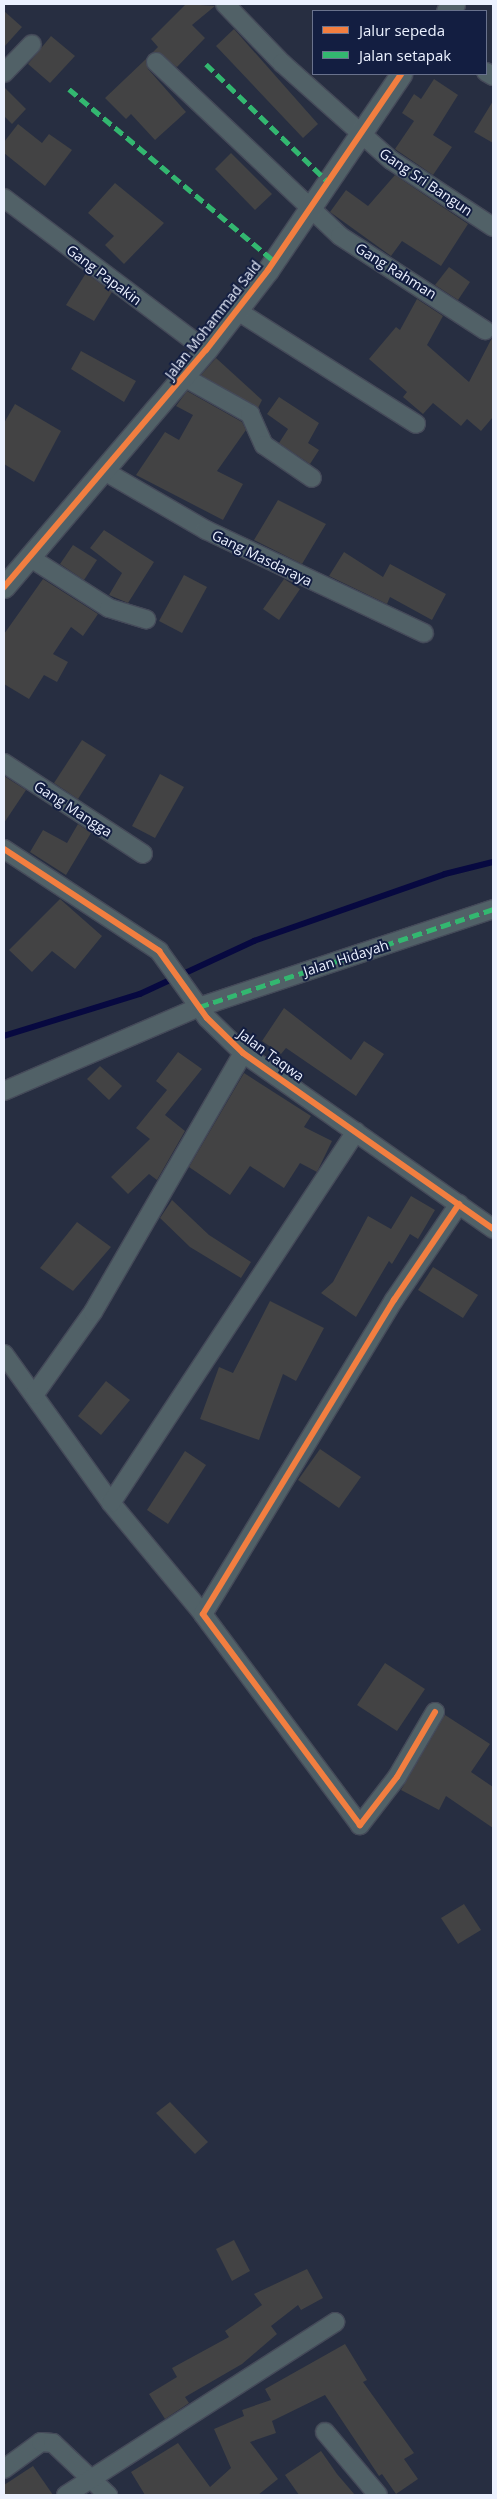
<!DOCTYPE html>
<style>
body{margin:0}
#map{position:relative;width:497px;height:2499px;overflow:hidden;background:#272e41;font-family:"Open Sans",sans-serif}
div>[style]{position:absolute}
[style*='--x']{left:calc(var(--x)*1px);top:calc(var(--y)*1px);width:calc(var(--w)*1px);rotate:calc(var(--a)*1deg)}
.stream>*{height:5.5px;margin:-2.75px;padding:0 2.75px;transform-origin:2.75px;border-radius:2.75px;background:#070940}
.building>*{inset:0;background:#434344}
.roads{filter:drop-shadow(1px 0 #454a59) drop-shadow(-1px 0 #454a59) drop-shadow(0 1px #454a59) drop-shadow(0 -1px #454a59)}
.minor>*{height:18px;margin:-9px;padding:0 9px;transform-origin:9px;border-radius:9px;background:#516167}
.tertiary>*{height:21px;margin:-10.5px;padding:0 10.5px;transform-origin:10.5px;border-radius:10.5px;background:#516167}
.quiet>*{height:5px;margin-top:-2.5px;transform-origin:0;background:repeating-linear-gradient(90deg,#33b770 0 10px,transparent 0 15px)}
.cycleway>*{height:6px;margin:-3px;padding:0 3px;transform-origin:3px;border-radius:3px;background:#f27e40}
span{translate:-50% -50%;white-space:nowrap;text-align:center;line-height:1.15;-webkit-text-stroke:4px #131e41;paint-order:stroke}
.street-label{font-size:14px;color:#ebf1ff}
.frame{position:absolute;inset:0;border:5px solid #ebf1ff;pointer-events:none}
.legend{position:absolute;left:312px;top:10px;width:175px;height:65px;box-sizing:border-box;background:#131e41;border:1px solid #69728d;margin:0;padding:6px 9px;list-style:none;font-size:15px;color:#ebf1ff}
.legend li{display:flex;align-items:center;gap:10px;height:25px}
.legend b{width:25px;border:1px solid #69728d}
</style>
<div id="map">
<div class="stream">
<i style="--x:4;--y:1036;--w:142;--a:-17.2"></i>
<i style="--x:140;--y:994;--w:126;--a:-24.9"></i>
<i style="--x:254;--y:941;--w:202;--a:-19.3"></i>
<i style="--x:445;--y:874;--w:49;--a:-14"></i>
</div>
<div class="building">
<i style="clip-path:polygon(186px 4px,215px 6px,192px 25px,205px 38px,177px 67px,153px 52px,158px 47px,151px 39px)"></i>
<i style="clip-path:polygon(4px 11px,22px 27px,4px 47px)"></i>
<i style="clip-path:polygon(234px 29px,318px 124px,303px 138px,216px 46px)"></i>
<i style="clip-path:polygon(51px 36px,75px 56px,50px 83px,28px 64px)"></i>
<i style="clip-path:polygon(146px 59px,148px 69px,186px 112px,155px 140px,131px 114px,126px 119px,105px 98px)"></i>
<i style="clip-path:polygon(434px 79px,458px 95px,433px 135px,452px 147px,433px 175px,395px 149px,414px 121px,402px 113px,414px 94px,421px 99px)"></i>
<i style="clip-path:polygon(4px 87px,26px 109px,12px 124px,4px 116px)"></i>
<i style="clip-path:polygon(493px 101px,493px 143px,474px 132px)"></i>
<i style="clip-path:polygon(18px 124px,42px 143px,49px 134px,72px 150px,45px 186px,4px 153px,4px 142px)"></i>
<i style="clip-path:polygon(231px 153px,272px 194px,255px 210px,215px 169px)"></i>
<i style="clip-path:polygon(395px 175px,468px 224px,441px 266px,402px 241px,391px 256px,330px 212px,346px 190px,368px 206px)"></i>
<i style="clip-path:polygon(115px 183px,164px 223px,124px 264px,105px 245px,114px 236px,88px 213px)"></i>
<i style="clip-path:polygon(449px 267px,470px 282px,458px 300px,435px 285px)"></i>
<i style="clip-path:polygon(86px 273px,112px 292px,94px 321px,66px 305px)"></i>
<i style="clip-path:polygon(417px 299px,443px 316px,427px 345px,469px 382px,493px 336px,493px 417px,481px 431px,467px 419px,461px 426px,433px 403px,423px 414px,403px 397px,407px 392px,369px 359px,396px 327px,400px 330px)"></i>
<i style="clip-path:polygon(81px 351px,136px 381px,124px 402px,71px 369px)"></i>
<i style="clip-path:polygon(216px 358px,262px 400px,258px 408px,201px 375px)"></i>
<i style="clip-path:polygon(187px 391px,242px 422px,246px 430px,217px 471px,243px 484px,223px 520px,136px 475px,165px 432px,179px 440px,193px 415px,176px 406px)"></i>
<i style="clip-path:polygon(279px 397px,319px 423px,308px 443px,319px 450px,310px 464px,279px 443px,288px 429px,267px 414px)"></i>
<i style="clip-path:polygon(15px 404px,61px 431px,34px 482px,4px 464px,4px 423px)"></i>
<i style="clip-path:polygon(278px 500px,326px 524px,302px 564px,254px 540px)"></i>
<i style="clip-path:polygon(104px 530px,154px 562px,128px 603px,109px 595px,122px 573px,90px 548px)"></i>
<i style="clip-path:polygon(73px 545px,97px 560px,84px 580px,60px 564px)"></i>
<i style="clip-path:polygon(344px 552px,383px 577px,390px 564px,446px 594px,432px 620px,390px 597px,387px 604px,329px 576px)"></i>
<i style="clip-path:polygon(184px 575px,207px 587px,182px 633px,159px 621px)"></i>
<i style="clip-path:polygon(43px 579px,98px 614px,83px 636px,71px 627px,53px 654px,68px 662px,57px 682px,44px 675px,29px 699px,4px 684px,4px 634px)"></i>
<i style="clip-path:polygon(284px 579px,300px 589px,279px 620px,263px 609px)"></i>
<i style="clip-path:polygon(82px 740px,106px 755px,78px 799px,54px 783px)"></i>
<i style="clip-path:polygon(160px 774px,184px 787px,155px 838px,132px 826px)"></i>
<i style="clip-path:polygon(4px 776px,26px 790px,4px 823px)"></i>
<i style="clip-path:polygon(78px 824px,91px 833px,66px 875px,30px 852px,43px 830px,67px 843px)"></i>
<i style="clip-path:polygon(60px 899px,102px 936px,75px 969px,52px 951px,32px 972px,9px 950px)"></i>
<i style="clip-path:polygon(284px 1008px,351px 1060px,364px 1041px,384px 1054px,356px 1096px,286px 1048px,281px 1054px,262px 1041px)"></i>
<i style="clip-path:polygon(178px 1052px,202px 1069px,165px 1115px,185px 1131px,157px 1180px,149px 1174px,128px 1194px,111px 1177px,150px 1139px,136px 1128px,167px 1090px,156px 1081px)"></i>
<i style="clip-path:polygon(100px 1066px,122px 1086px,109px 1100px,87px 1079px)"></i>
<i style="clip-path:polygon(244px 1073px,311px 1116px,304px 1127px,332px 1141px,317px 1172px,300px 1163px,284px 1188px,250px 1166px,230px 1195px,189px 1167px)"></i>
<i style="clip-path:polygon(411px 1196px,435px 1210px,418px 1239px,410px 1234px,392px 1264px,389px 1261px,356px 1317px,321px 1293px,333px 1282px,368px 1216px,391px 1229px)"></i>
<i style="clip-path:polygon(172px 1200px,209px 1235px,251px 1262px,241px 1278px,190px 1247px,160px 1218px)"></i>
<i style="clip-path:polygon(77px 1222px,111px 1247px,73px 1291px,40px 1268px)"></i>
<i style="clip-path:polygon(433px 1267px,478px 1295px,463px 1318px,418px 1290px)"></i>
<i style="clip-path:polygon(270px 1301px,324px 1328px,296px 1381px,283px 1374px,259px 1440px,200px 1419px,219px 1367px,233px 1373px)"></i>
<i style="clip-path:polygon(106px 1381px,130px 1400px,101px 1435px,78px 1416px)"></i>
<i style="clip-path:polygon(320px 1449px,361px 1477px,339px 1508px,298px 1480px)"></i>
<i style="clip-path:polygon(185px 1451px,206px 1465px,168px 1524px,147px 1510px)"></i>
<i style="clip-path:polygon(385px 1663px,425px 1689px,397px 1731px,357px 1705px)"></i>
<i style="clip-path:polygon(445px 1715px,490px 1744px,471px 1772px,493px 1787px,493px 1828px,446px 1796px,439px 1810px,401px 1790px)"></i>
<i style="clip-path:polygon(464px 1904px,481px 1930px,458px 1944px,441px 1918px)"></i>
<i style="clip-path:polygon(170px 2102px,208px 2142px,195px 2154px,156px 2113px)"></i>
<i style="clip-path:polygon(234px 2240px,250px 2271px,232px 2281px,216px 2249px)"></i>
<i style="clip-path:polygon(307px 2269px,323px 2298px,301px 2310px,298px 2305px,271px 2326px,277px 2334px,242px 2364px,185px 2397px,189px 2403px,165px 2419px,149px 2394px,177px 2377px,172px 2368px,229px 2337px,225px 2331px,262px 2305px,254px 2294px)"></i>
<i style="clip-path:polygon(345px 2344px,367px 2380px,363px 2382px,414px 2453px,404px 2459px,418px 2479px,396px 2494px,382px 2474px,379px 2476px,325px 2395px,272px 2421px,276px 2433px,250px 2442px,278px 2479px,258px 2495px,145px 2495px,131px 2472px,178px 2443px,210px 2487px,231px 2468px,214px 2429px,244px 2416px,242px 2410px,271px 2400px,265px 2389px)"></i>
<i style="clip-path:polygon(321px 2451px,337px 2474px,355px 2495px,299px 2495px,285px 2475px)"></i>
<i style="clip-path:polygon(33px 2466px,53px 2495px,4px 2495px,4px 2485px)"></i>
</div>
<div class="roads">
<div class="minor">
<i style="--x:225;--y:4;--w:82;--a:46"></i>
<i style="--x:282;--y:63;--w:146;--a:41.7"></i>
<i style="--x:391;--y:160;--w:122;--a:33.3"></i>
<i style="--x:156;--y:62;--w:253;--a:43.4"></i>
<i style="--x:340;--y:236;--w:173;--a:33"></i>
<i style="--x:486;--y:72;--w:8;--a:30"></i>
<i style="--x:4;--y:73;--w:40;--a:-46"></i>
<i style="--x:4;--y:198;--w:253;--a:37"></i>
<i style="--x:236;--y:310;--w:213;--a:32.3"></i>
<i style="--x:184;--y:377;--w:76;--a:29.3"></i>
<i style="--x:250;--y:414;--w:34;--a:66"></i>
<i style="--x:264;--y:445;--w:58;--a:34.5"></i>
<i style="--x:106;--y:472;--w:116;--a:30.1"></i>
<i style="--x:206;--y:530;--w:241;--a:25.3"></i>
<i style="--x:29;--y:557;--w:95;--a:32.5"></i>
<i style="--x:109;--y:608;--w:39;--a:17"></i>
<i style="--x:4;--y:763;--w:166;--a:33.2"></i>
<i style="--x:4;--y:849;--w:186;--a:33.3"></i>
<i style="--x:159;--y:951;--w:82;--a:54.4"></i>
<i style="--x:207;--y:1018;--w:50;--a:44.2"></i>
<i style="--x:243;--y:1053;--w:306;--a:35.1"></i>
<i style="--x:4;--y:1091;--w:212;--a:-23.3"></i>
<i style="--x:199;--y:1007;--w:310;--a:-18.4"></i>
<i style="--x:4;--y:1354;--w:183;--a:54.3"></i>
<i style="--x:111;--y:1503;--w:144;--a:50.3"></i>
<i style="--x:34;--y:1395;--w:102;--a:-54.6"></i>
<i style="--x:93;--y:1312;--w:299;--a:-59.9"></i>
<i style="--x:111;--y:1503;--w:445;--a:-56.6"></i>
<i style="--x:435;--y:1712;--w:75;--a:120.3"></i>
<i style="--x:397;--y:1777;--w:61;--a:127.6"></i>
<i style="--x:360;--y:1825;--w:263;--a:-126.7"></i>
<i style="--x:203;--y:1614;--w:368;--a:-58.7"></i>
<i style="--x:394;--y:1300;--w:116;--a:-55.9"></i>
<i style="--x:325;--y:2432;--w:82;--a:49.9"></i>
<i style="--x:4;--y:2469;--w:46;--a:-36.1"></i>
<i style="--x:41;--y:2442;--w:12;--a:5"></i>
<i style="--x:53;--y:2443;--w:76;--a:43.4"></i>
<i style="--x:66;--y:2495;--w:320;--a:-32.7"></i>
</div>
<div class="tertiary">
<i style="--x:447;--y:11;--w:10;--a:-45"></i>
<i style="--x:4;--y:587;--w:311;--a:-49.6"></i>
<i style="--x:206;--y:350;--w:101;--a:-52.2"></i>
<i style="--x:268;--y:270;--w:237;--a:-55.8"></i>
</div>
</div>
<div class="quiet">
<i style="--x:206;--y:64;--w:170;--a:44"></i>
<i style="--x:69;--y:89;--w:268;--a:40"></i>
<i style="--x:199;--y:1007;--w:310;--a:-18.4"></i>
</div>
<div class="cycleway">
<i style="--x:4;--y:587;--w:311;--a:-49.6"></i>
<i style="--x:206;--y:350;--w:101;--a:-52.2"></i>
<i style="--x:268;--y:270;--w:237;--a:-55.8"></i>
<i style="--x:4;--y:849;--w:186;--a:33.3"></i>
<i style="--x:159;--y:951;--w:82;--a:54.4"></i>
<i style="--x:207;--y:1018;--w:50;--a:44.2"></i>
<i style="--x:243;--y:1053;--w:306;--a:35.1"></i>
<i style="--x:435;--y:1712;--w:75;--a:120.3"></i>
<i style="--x:397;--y:1777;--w:61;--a:127.6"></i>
<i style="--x:360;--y:1825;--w:263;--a:-126.7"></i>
<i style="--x:203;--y:1614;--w:368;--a:-58.7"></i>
<i style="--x:394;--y:1300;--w:116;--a:-55.9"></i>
</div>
<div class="street-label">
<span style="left:426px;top:182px;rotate:34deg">Gang Sri Bangun</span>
<span style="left:396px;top:271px;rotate:32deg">Gang Rahman</span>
<span style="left:104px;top:275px;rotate:37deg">Gang Papakin</span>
<span style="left:213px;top:320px;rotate:-52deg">Jalan Mohammad Said</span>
<span style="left:262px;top:558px;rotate:26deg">Gang Masdaraya</span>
<span style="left:73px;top:809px;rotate:33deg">Gang Mangga</span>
<span style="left:346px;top:958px;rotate:-18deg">Jalan Hidayah</span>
<span style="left:271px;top:1055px;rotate:36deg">Jalan Taqwa</span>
</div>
<div class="frame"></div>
<ul class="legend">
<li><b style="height:6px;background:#f27e40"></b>Jalur sepeda</li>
<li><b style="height:6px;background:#33b770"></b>Jalan setapak</li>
</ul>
</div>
